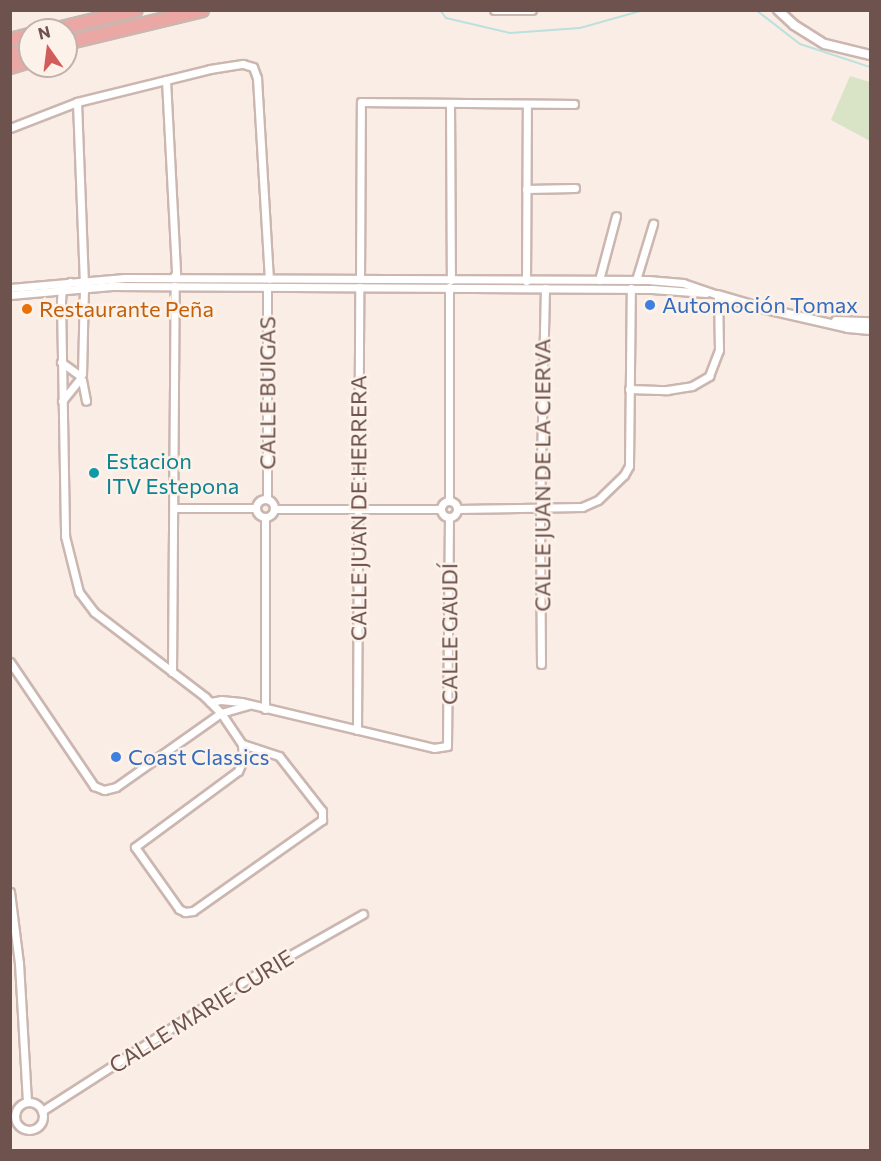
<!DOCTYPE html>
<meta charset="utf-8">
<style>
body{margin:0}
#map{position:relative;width:881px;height:1161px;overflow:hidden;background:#f9ede5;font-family:Commissioner,sans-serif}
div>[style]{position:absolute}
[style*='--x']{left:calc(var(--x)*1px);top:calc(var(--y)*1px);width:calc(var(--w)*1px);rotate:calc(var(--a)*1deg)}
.green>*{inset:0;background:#d8e4c5}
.stream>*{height:2px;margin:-1px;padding:0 1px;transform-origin:1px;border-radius:1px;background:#bce0dd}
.roads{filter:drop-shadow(2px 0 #cbb6b0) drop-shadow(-2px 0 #cbb6b0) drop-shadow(0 2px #cbb6b0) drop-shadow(0 -2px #cbb6b0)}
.minor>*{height:7px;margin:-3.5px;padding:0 3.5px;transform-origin:3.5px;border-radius:3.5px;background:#fff}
.minor>.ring{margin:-3.5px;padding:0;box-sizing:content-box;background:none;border:7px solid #fff;border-radius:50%}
.tertiary>*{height:8px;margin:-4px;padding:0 4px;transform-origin:4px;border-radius:4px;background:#fff}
.motorway>*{height:12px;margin:-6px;padding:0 6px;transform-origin:6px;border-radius:6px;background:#eba7a3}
.dots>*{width:16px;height:16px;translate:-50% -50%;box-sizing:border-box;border:3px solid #fcf2ea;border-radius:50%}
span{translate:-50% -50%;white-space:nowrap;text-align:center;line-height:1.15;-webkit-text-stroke:5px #fcf2ea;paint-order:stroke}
.shop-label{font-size:22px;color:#366cbe}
.left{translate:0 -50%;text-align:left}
.food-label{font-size:22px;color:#c56008}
.street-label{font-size:22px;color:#6e524e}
.culture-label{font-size:22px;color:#0d838f}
.frame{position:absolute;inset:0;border:12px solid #6e524e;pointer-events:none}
.north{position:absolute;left:18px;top:18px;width:60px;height:60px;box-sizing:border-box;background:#fcf2ea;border:2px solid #c3b2ac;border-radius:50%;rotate:346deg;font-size:16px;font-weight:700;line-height:24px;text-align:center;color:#6e524e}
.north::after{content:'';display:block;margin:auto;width:21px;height:27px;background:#d35b59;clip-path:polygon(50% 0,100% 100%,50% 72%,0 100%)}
</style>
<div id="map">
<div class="green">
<i style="clip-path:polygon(850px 76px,870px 82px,870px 141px,831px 120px)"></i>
</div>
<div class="stream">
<i style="--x:440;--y:10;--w:10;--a:53"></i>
<i style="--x:446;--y:18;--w:66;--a:13.2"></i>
<i style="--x:510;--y:33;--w:70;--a:-4.1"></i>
<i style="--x:580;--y:28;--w:66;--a:-15.7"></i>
<i style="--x:756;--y:10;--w:56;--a:37.7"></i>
<i style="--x:800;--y:44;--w:74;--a:18.2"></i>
</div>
<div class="roads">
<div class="minor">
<i style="--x:166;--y:80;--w:193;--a:87"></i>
<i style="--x:176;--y:273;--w:6;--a:121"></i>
<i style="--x:77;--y:102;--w:185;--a:87.8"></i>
<i style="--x:84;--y:287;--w:87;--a:91.3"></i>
<i style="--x:450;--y:103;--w:177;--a:89.7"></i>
<i style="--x:10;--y:128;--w:72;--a:-21.2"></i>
<i style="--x:77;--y:102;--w:137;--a:-13.9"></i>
<i style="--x:210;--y:69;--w:33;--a:-9"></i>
<i style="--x:243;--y:64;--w:10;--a:17"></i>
<i style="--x:253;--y:67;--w:12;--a:70"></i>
<i style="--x:257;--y:78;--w:201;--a:86.6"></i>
<i style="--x:526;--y:189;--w:49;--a:-1.2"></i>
<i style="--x:360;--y:279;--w:177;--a:-89.7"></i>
<i style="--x:361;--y:102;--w:213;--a:0.5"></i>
<i style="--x:599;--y:280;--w:66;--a:-75.1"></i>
<i style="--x:636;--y:280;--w:59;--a:-73.1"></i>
<i style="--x:526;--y:281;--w:177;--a:-89.7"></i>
<i style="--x:70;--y:282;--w:9;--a:148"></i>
<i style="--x:62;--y:287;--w:14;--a:94"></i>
<i style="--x:61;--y:301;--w:235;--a:89"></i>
<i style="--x:65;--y:536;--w:58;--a:76"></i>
<i style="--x:79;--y:592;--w:25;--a:53"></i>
<i style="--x:94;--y:612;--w:140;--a:37.4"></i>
<i style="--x:205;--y:697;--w:23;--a:45"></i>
<i style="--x:221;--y:713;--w:37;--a:56"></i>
<i style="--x:242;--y:744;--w:16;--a:86"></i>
<i style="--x:243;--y:760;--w:12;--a:114"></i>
<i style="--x:238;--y:771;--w:128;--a:143.6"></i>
<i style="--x:135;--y:847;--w:76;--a:54.6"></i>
<i style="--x:179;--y:909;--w:7;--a:27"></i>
<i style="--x:185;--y:912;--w:8;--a:-7"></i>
<i style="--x:193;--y:911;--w:158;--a:-35.2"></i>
<i style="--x:322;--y:820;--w:9;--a:-90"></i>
<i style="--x:322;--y:811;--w:70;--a:-128"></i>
<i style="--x:279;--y:756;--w:39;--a:-162"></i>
<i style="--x:267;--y:287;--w:212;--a:90"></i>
<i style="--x:10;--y:288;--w:115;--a:-5"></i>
<i style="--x:125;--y:278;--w:523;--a:0.22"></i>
<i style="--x:648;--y:280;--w:35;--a:5"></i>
<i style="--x:683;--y:283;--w:37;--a:19"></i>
<i style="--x:10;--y:295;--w:102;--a:-5"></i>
<i style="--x:112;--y:286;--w:540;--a:0.32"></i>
<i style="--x:652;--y:289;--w:54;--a:4.2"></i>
<i style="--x:61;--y:362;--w:22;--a:36"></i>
<i style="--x:82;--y:380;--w:21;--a:79"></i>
<i style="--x:629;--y:389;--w:38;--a:2"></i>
<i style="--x:667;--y:390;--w:25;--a:-9"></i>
<i style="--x:692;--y:386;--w:20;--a:-30"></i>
<i style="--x:709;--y:376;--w:28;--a:-69"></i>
<i style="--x:719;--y:350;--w:55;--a:-91"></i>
<i style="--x:62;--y:401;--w:27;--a:-51"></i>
<i class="ring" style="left:256px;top:499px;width:11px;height:11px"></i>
<i style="--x:449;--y:500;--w:213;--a:-90"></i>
<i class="ring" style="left:441px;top:501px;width:9px;height:9px"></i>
<i style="--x:175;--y:508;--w:81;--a:0"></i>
<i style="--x:275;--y:509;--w:166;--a:0"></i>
<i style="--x:458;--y:509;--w:124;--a:-0.9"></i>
<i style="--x:582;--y:507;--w:17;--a:-24"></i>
<i style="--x:598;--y:500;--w:36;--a:-44"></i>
<i style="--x:624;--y:475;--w:10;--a:-61"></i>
<i style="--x:629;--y:466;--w:178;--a:-89.4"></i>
<i style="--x:10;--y:662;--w:150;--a:55.9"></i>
<i style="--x:94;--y:786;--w:11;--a:22"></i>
<i style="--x:104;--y:790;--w:12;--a:-14"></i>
<i style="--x:116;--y:787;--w:128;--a:-35.2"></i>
<i style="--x:221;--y:713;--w:29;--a:-16"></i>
<i style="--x:541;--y:664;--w:156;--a:-90.4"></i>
<i style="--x:540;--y:508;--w:220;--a:-88.7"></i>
<i style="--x:172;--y:672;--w:386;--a:-89.6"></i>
<i style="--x:210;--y:702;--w:11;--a:-10"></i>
<i style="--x:221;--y:700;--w:20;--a:6"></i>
<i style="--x:241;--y:702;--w:198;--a:13.4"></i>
<i style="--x:434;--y:748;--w:13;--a:-9"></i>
<i style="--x:447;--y:746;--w:229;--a:-89.5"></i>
<i style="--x:265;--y:709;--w:192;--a:-90"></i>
<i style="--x:357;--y:730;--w:443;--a:-89.7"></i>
<i style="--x:10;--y:892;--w:72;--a:82.8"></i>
<i style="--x:19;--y:963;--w:139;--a:86.7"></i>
<i class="ring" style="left:15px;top:1102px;width:21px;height:21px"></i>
<i style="--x:42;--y:1111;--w:245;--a:-32.7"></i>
<i style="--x:248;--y:979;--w:132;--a:-29.5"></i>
</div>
<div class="tertiary">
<i style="--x:495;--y:10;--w:37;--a:0"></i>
<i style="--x:778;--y:10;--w:22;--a:43"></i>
<i style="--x:794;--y:25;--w:36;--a:32"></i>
<i style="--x:825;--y:44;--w:46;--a:13.7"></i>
<i style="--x:718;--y:295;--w:50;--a:16.3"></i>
<i style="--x:766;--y:309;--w:84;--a:13"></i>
<i style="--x:848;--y:328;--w:22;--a:5"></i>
<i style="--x:836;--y:321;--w:34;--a:2"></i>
</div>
<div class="motorway">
<i style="--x:53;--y:30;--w:85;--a:-13.5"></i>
<i style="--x:10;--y:40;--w:21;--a:-14"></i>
<i style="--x:66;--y:43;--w:140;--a:-13.6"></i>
<i style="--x:10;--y:55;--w:20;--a:-11"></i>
<i style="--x:10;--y:67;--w:21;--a:-17"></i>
</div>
</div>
<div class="dots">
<i style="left:650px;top:305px;background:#3f7fe0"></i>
<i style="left:27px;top:309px;background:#e8710a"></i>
<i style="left:94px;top:473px;background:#0f9aa8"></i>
<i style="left:116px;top:757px;background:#3f7fe0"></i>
</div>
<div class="shop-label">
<span class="left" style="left:662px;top:305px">Automoción Tomax</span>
<span class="left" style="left:128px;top:757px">Coast Classics</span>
</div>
<div class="food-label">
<span class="left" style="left:39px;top:309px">Restaurante Peña</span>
</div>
<div class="street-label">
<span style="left:267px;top:393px;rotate:-90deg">CALLE BUIGAS</span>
<span style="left:542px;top:475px;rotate:-90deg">CALLE JUAN DE LA CIERVA</span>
<span style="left:358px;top:508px;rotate:-90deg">CALLE JUAN DE HERRERA</span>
<span style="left:449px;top:634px;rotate:-90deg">CALLE GAUDÍ</span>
<span style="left:201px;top:1011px;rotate:-32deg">CALLE MARIE CURIE</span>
</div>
<div class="culture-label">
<span class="left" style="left:106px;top:473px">Estacion<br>ITV Estepona</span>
</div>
<div class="frame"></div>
<div class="north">N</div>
</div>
